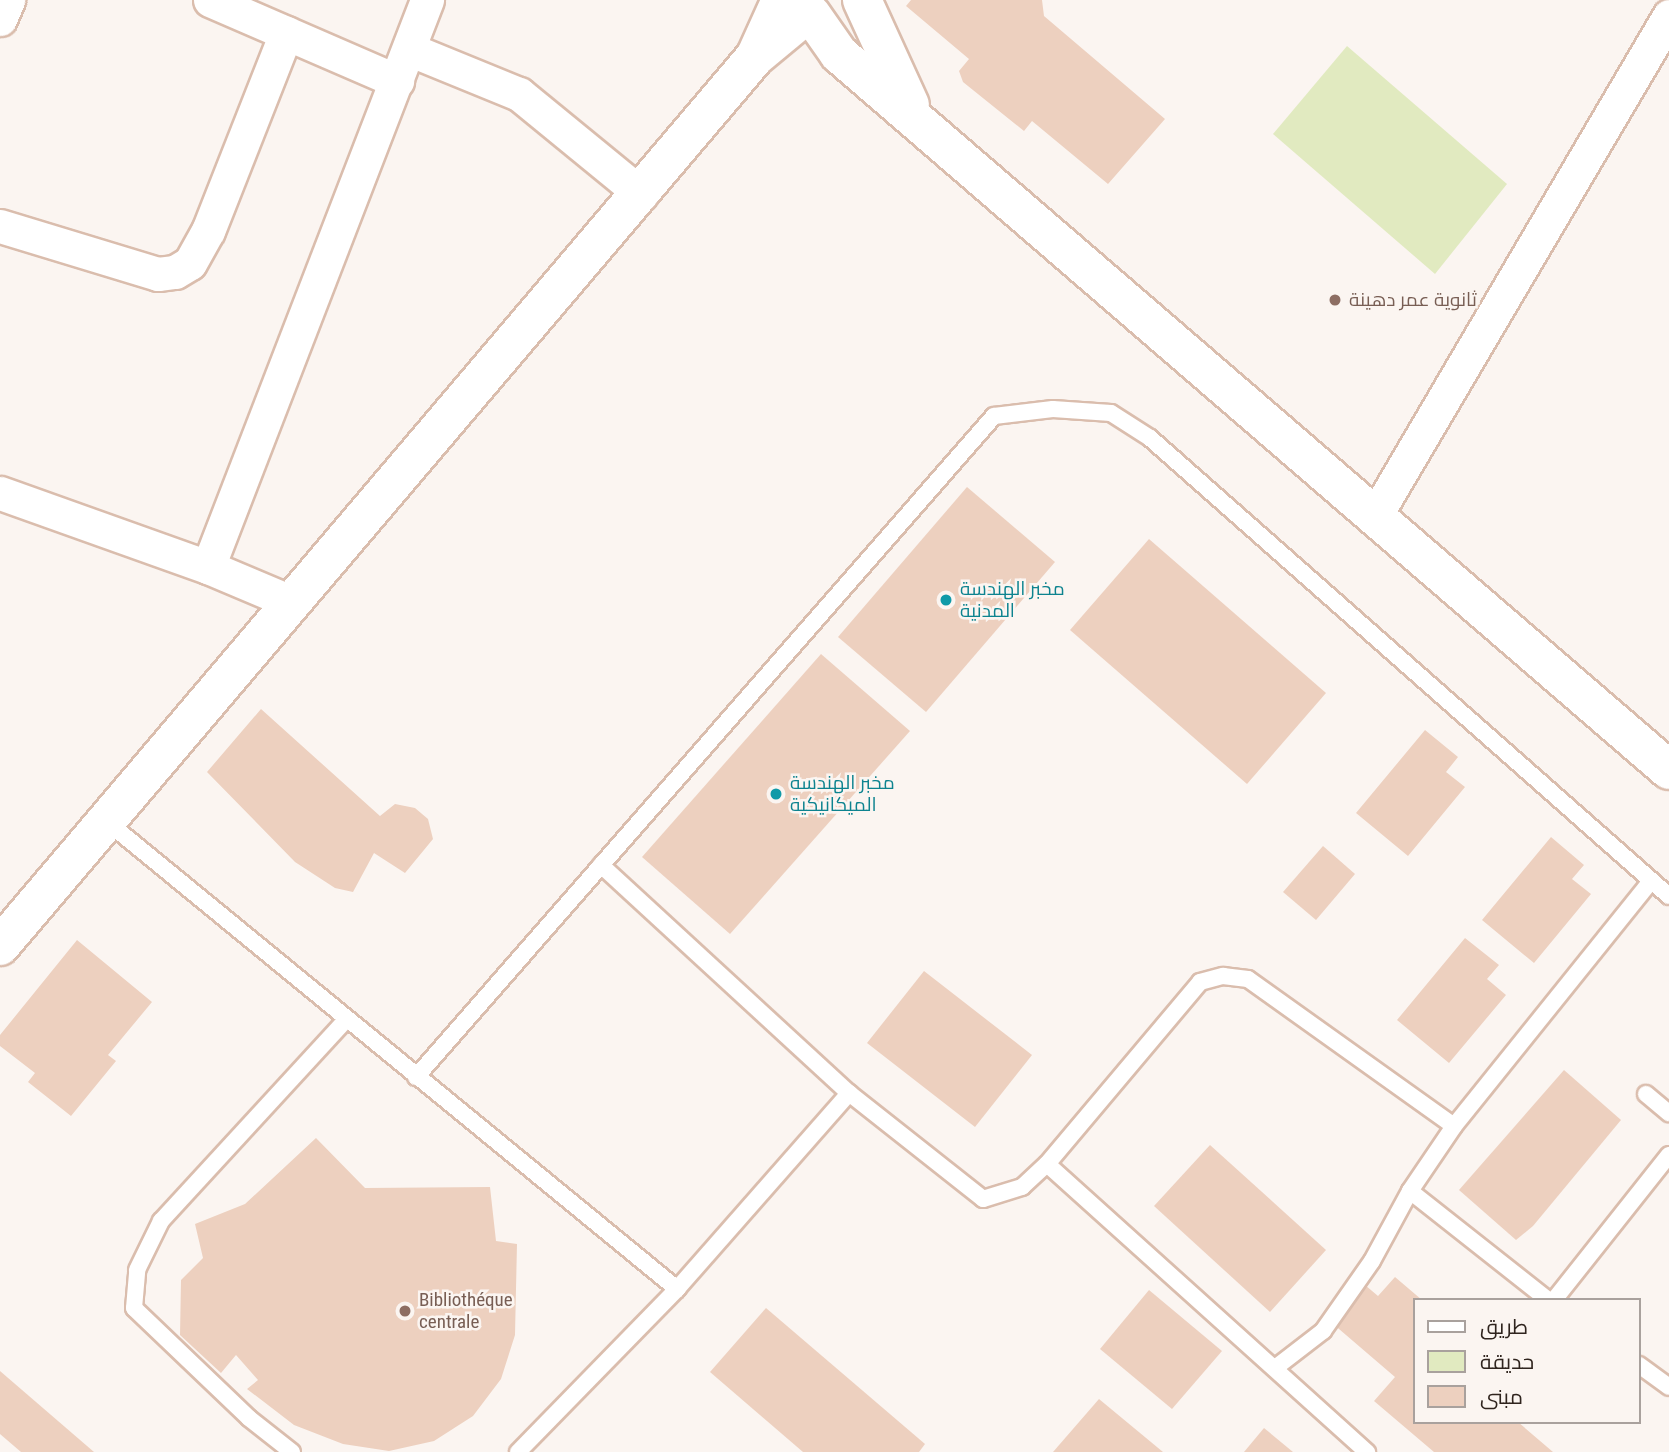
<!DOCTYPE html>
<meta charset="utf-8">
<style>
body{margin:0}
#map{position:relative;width:1669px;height:1452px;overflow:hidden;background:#fbf5f1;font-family:"Roboto Condensed",Cairo,sans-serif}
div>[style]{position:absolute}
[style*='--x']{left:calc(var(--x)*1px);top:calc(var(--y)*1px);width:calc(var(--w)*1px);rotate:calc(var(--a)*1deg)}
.green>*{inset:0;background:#e1eac0}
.building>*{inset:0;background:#edd0bf}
.roads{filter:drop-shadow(2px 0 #dabdad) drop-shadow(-2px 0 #dabdad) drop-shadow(0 2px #dabdad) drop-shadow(0 -2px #dabdad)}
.service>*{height:16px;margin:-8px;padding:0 8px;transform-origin:8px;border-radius:8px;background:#fff}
.minor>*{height:33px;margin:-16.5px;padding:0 16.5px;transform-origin:16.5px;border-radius:16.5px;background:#fff}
.tertiary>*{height:38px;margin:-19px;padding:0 19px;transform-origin:19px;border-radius:19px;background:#fff}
.dots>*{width:19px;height:19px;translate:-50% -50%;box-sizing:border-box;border:4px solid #fbf5f1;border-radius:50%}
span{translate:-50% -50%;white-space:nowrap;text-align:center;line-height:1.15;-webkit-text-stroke:5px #fbf5f1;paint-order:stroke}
.education-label{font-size:19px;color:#785e54}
.left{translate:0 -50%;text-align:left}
.culture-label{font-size:19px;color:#0d838f}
.legend{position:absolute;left:1413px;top:1298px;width:228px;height:126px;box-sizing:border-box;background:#fbf5f1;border:2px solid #a9a19d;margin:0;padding:9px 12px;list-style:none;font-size:21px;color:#2f241e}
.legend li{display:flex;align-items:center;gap:14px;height:35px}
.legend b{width:35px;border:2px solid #a9a19d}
</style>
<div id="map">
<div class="green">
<i style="clip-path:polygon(1347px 46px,1507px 184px,1435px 274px,1273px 134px)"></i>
</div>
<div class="building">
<i style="clip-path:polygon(911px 0,1042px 0,1044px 16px,1165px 119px,1108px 184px,1032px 121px,1024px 131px,963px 82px,959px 71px,969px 59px,906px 6px)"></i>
<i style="clip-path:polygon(967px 487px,1055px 562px,926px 712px,838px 637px)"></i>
<i style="clip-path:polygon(1149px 539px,1326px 693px,1247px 784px,1070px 630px)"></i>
<i style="clip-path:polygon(821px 654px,910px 731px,730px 934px,642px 857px)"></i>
<i style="clip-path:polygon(261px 709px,380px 816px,395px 804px,415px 808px,428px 819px,433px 839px,405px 873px,374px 853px,353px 892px,335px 888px,295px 862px,207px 772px)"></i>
<i style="clip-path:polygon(1425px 730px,1458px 757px,1446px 772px,1465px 787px,1408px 856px,1356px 813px)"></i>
<i style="clip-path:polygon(1551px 837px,1584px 865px,1572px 879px,1591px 894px,1534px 963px,1482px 920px)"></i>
<i style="clip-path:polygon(1323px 846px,1355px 874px,1316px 920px,1283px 892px)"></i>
<i style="clip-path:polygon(1465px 938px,1499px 965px,1487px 979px,1506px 995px,1449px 1063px,1397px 1020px)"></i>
<i style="clip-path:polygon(77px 940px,152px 1002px,108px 1055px,116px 1061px,71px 1116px,28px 1082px,35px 1073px,0 1046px,0 1035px)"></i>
<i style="clip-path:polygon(924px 971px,1032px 1055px,975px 1127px,867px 1043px)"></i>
<i style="clip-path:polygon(1564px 1070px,1621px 1120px,1533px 1226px,1516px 1240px,1459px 1190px)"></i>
<i style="clip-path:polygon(316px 1138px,365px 1188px,490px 1187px,496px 1241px,517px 1244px,515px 1335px,501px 1379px,473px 1416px,434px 1441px,389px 1451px,343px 1444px,294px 1425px,247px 1389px,258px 1380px,236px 1355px,221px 1373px,180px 1335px,181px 1280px,203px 1258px,195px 1224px,245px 1204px)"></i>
<i style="clip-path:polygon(1210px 1145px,1326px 1250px,1270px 1312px,1154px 1206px)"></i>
<i style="clip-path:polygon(1395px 1277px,1422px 1300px,1415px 1300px,1415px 1422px,1518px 1422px,1553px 1452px,1434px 1452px,1374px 1401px,1395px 1377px,1332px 1323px,1365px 1285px,1378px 1296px)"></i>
<i style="clip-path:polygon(1149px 1290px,1222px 1351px,1172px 1409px,1100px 1349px)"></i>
<i style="clip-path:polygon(766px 1308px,925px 1444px,919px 1452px,803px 1452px,710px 1372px)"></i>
<i style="clip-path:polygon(0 1371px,94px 1452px,21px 1452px,0 1434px)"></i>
<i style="clip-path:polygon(1099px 1399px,1163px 1452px,1053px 1452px)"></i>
<i style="clip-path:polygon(1264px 1428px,1293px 1452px,1244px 1452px)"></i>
</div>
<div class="roads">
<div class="service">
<i style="--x:105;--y:820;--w:740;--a:39.35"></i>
<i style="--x:601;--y:865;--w:337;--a:42.6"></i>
<i style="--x:849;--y:1093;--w:171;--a:38.3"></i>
<i style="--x:983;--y:1199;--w:41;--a:-17.1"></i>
<i style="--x:1022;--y:1187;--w:34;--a:-43"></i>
<i style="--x:1047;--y:1164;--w:238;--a:-49.9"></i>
<i style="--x:1200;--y:982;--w:24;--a:-15"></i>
<i style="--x:1223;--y:976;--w:25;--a:7"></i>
<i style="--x:1248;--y:979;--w:253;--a:35.5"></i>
<i style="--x:416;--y:1077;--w:878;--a:-48.83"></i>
<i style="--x:994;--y:416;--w:59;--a:-6.8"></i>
<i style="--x:1053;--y:409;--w:58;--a:3.9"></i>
<i style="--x:1111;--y:413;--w:46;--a:32.7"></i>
<i style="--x:1150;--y:438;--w:692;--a:41.43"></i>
<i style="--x:1646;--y:1094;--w:30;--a:40"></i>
<i style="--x:1047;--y:1164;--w:431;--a:42"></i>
<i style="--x:1410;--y:1191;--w:176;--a:38.3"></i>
<i style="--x:1554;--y:1300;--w:185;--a:-51.6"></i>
<i style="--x:1639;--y:1365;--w:37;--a:36"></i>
<i style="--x:1275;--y:1368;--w:61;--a:-37.6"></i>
<i style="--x:1323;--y:1331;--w:85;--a:-55"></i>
<i style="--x:1372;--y:1261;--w:80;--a:-61.5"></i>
<i style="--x:1410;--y:1191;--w:78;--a:-55.9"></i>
<i style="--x:1454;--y:1126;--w:314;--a:-51.2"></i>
<i style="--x:292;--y:1452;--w:55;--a:-141.7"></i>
<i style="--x:249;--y:1418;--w:159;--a:-136.3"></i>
<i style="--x:134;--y:1308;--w:38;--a:-85"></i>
<i style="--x:137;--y:1270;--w:55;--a:-63.9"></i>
<i style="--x:161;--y:1221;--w:273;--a:-47.4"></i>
<i style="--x:518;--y:1452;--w:228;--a:-45.7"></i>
<i style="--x:677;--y:1289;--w:261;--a:-48.7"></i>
</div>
<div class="minor">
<i style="--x:210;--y:0;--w:204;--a:23.4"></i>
<i style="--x:0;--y:19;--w:21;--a:-67"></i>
<i style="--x:411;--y:50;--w:117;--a:22.2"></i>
<i style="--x:519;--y:94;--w:158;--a:39.3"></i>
<i style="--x:0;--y:226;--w:165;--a:16.9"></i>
<i style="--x:158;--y:274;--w:17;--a:-7"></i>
<i style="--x:175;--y:272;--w:17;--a:-31"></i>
<i style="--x:190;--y:263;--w:37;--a:-61"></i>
<i style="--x:208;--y:231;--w:213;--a:-68.5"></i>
<i style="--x:0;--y:493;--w:221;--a:19.6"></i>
<i style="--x:208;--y:567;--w:90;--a:22.9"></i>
<i style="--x:1375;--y:516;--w:580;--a:-59.54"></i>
<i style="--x:208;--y:567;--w:608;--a:-68.88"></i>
</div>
<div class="tertiary">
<i style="--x:862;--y:0;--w:115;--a:65.4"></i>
<i style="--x:811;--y:14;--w:49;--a:55"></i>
<i style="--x:839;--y:54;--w:1096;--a:40.78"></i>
<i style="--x:756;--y:55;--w:60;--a:-65.6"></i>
<i style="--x:0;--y:946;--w:1166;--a:-49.66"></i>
<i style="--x:755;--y:57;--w:69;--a:-39.7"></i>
</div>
</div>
<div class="dots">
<i style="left:1335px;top:300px;background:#8d6e63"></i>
<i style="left:946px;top:600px;background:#0f9aa8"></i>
<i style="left:776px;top:794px;background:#0f9aa8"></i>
<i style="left:405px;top:1311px;background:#8d6e63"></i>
</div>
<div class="education-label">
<span class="left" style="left:1349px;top:300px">ثانوية عمر دهينة</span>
<span class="left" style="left:419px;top:1311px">Bibliothéque<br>centrale</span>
</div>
<div class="culture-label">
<span class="left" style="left:960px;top:600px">مخبر الهندسة<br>المدنية</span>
<span class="left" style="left:790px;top:794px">مخبر الهندسة<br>الميكانيكية</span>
</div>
<ul class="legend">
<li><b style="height:9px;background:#fff"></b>طريق</li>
<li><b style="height:19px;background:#e1eac0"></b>حديقة</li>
<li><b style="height:19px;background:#edd0bf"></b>مبنى</li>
</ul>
</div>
